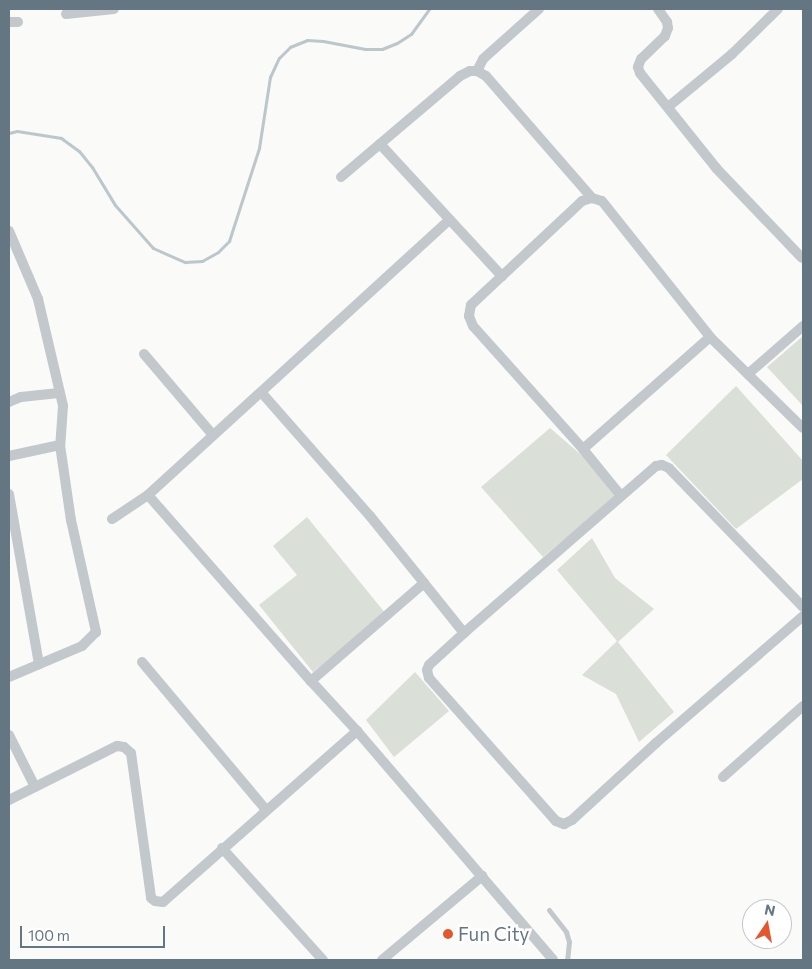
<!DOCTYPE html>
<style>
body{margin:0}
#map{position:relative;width:812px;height:969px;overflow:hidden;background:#fafaf8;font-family:Commissioner,sans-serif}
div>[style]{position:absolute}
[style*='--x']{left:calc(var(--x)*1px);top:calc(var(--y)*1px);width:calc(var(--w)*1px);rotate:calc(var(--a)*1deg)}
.green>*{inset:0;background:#dadfd7}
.stream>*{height:3px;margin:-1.5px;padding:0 1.5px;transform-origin:1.5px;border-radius:1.5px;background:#bbc7cb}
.lane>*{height:5px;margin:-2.5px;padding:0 2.5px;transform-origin:2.5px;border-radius:2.5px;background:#c3c8cc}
.street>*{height:10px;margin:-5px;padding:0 5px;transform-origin:5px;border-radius:5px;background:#c3c8cc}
.dots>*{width:14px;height:14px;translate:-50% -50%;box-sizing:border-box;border:2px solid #fff;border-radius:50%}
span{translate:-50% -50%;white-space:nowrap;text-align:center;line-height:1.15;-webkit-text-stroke:5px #fff;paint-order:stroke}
.poi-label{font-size:19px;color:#657683}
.left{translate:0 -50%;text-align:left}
.frame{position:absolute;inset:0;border:10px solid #657683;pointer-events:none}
.north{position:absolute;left:742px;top:899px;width:50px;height:50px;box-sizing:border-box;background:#fff;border:1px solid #c1c8cd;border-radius:50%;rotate:12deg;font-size:14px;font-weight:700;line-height:20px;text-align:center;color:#657683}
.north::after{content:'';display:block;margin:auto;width:18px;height:22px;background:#e4572e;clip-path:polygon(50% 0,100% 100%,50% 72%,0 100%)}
.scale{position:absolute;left:20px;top:926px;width:145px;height:22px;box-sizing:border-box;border:2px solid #657683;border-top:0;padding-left:6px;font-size:15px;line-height:18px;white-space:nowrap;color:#657683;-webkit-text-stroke:4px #fff;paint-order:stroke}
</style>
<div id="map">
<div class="green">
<i style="clip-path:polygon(803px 336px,803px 406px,767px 367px)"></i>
<i style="clip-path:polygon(736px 386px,803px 461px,803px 479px,736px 529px,666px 455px)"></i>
<i style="clip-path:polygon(550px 428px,586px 459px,615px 497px,543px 557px,481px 487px)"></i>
<i style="clip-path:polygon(307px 517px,386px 614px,313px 672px,259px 605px,297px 575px,273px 546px)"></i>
<i style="clip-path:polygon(592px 538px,615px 578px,654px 609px,618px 642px,674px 712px,639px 742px,616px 694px,582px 675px,617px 641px,557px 570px)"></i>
<i style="clip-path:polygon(415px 672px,449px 711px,394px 757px,366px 720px)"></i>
</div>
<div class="stream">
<i style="--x:9;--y:133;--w:8;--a:-14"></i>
<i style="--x:17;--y:131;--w:45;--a:9"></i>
<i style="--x:61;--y:138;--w:22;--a:36"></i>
<i style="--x:79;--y:151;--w:21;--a:51"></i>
<i style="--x:92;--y:167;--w:44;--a:58.8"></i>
<i style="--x:115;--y:205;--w:57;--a:48.5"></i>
<i style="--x:153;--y:248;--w:35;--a:24"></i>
<i style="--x:185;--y:262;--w:17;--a:-3"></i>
<i style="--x:202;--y:261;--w:18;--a:-29"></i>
<i style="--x:218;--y:252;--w:16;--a:-45"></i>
<i style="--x:229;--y:241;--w:98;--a:-72.1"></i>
<i style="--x:259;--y:148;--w:72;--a:-81.2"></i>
<i style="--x:270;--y:77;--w:21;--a:-65"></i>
<i style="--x:279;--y:58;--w:16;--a:-45"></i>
<i style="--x:290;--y:47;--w:18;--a:-22"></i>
<i style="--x:307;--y:40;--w:16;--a:4"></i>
<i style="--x:323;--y:41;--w:43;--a:10.8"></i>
<i style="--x:365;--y:49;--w:17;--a:0"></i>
<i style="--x:382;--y:49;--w:16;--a:-22"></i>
<i style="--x:397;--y:43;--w:17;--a:-33"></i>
<i style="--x:411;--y:34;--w:31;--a:-54"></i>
</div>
<div class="lane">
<i style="--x:549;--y:910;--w:28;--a:52"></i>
<i style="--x:566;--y:932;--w:10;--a:73"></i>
<i style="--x:569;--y:942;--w:18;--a:96"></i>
</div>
<div class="street">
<i style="--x:658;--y:9;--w:16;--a:55"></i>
<i style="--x:667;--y:22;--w:6;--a:81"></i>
<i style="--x:668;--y:28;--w:9;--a:111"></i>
<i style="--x:665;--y:36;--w:33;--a:136"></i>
<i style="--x:641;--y:59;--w:9;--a:111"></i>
<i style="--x:638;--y:67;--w:6;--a:72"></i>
<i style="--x:640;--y:73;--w:122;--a:51.3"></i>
<i style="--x:716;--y:168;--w:124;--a:46.3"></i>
<i style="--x:66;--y:14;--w:48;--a:-5.9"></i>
<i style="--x:9;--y:22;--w:9;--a:0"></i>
<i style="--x:477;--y:71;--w:13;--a:-63"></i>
<i style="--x:483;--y:59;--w:75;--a:-41.8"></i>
<i style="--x:668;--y:107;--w:83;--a:-39.6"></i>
<i style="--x:732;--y:54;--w:64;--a:-44.4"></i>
<i style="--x:380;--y:144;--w:180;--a:47.3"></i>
<i style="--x:341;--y:177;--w:156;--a:-40.3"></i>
<i style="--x:460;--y:76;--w:11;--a:-27"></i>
<i style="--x:470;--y:71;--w:7;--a:0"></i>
<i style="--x:477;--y:71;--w:10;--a:29"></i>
<i style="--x:486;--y:76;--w:162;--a:49"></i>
<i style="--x:9;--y:231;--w:74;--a:66.9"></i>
<i style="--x:38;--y:299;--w:110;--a:76.8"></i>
<i style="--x:63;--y:406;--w:39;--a:94"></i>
<i style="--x:60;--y:445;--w:76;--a:81.7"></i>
<i style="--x:71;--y:520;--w:115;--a:77.4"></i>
<i style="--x:96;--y:632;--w:20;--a:135"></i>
<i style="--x:82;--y:646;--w:79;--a:157"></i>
<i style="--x:144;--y:354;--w:106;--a:49.6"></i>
<i style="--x:748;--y:374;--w:73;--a:-41.1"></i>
<i style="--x:261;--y:392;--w:165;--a:48.7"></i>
<i style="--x:370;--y:516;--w:86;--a:51.1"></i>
<i style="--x:9;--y:402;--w:13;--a:-23"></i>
<i style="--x:21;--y:397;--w:38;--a:-6"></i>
<i style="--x:583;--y:449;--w:165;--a:-131.8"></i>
<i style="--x:473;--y:326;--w:11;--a:-112"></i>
<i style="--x:469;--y:316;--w:11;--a:-80"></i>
<i style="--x:471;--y:305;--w:152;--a:-43.1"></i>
<i style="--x:582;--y:201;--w:10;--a:-17"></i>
<i style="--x:592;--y:198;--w:10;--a:17"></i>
<i style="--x:602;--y:201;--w:174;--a:51.5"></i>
<i style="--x:9;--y:456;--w:52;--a:-12.2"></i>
<i style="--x:9;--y:494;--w:173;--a:80"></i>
<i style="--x:148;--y:495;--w:247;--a:48.8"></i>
<i style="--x:621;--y:496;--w:60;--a:-129"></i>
<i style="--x:583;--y:449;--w:169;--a:-41.4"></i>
<i style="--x:710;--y:337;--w:130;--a:44.4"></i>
<i style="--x:112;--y:519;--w:43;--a:-33.7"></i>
<i style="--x:148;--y:495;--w:408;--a:-42.4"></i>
<i style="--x:803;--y:607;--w:193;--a:-134"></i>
<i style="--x:669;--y:468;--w:8;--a:-157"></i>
<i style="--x:662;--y:465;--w:6;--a:171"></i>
<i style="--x:656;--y:466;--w:254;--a:139"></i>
<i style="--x:464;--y:633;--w:47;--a:137.6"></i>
<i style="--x:429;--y:665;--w:5;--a:112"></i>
<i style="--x:427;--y:670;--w:8;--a:76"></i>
<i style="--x:429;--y:678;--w:191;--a:48.4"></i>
<i style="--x:556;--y:821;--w:9;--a:21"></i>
<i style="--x:564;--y:824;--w:9;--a:-27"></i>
<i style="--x:572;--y:820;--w:114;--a:-42.5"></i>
<i style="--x:656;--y:743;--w:194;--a:-40.8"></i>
<i style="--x:464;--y:633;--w:64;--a:-128.7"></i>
<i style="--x:424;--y:583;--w:150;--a:139.1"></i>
<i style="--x:311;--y:681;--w:68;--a:47.4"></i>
<i style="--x:357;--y:731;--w:301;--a:49.4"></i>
<i style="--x:142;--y:662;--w:193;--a:50"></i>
<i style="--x:9;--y:735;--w:58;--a:63.4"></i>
<i style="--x:723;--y:777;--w:107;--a:-41.6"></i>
<i style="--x:9;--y:800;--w:121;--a:-26.6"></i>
<i style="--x:117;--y:746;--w:7;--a:8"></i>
<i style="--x:124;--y:747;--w:9;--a:41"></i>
<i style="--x:131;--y:753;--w:146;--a:82.1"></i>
<i style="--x:151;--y:898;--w:5;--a:37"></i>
<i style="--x:155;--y:901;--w:8;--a:7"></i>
<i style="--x:163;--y:902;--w:259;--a:-41.4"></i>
<i style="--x:222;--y:848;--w:151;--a:48"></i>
<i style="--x:382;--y:960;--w:131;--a:-40"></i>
</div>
<div class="dots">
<i style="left:448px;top:934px;background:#e4572e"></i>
</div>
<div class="poi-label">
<span class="left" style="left:458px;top:934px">Fun City</span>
</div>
<div class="frame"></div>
<div class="north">N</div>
<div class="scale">100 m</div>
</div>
